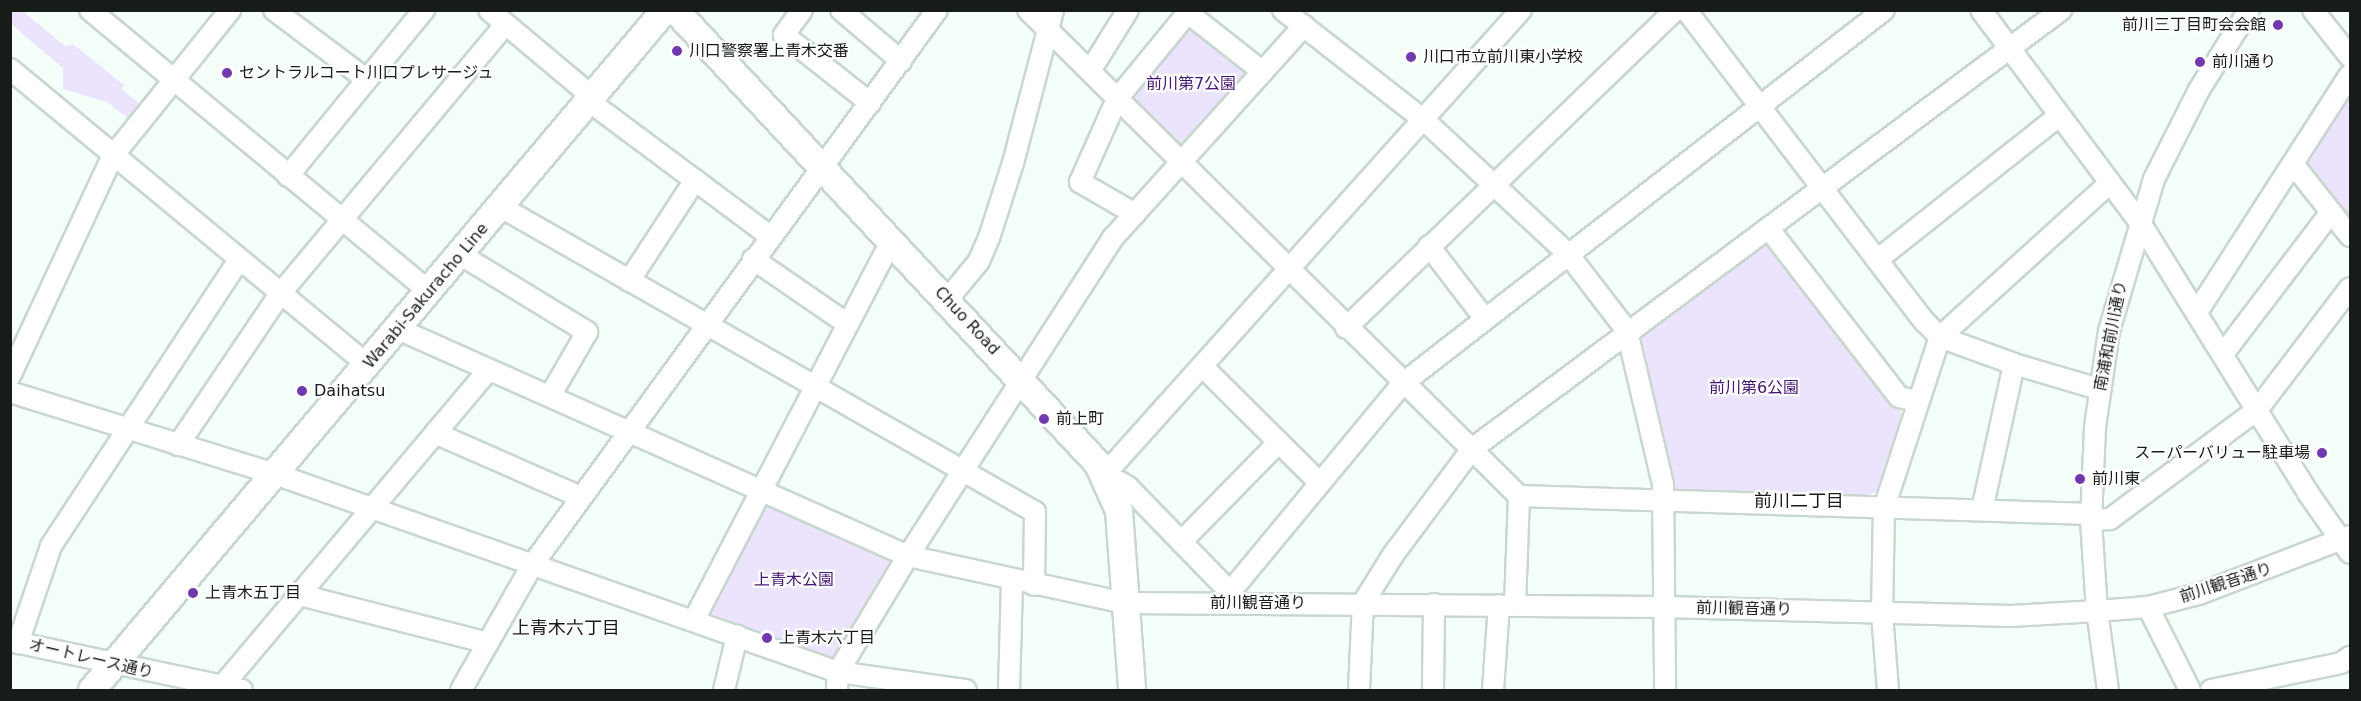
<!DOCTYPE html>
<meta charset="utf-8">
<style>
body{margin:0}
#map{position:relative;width:2361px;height:701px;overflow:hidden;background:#f3fff8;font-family:"DejaVu Sans","Noto Sans JP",sans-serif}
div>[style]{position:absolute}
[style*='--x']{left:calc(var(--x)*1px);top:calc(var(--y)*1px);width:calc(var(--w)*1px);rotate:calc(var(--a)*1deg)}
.green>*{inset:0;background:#ece3fc}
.roads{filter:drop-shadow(2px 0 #c8d7cf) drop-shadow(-2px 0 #c8d7cf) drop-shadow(0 2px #c8d7cf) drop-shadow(0 -2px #c8d7cf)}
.minor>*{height:20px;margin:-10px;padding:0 10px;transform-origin:10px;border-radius:10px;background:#fff}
.major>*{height:26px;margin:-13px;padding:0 13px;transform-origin:13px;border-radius:13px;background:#fff}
.dots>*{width:16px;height:16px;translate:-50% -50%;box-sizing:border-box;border:3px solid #fff;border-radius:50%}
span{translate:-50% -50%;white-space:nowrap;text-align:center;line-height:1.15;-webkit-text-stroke:4.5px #fff;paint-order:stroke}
.poi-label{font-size:16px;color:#171c19}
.right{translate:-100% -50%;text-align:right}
.left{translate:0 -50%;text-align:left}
.park-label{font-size:16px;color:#461573}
.street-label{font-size:16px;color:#171c19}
.neighbourhood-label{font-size:18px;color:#171c19}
.frame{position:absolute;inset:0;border:12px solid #171c19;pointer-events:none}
</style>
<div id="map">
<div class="green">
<i style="clip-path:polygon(11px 11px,23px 11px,65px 46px,73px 44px,124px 85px,122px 89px,142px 106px,130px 120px,107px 102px,63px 89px,63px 68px,11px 24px)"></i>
<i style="clip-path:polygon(1188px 23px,1255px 68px,1180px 151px,1128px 100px)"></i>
<i style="clip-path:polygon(2350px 87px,2350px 229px,2302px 163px)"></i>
<i style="clip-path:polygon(1761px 243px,1772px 243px,1899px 406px,1902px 416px,1876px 491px,1864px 498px,1676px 493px,1670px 484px,1639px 333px)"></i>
<i style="clip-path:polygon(769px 503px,892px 559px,893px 569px,840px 655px,833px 659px,709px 613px,709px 606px,760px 507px)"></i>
</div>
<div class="roads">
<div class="minor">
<i style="--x:90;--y:10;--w:440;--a:39.7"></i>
<i style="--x:274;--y:10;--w:115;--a:36.9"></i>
<i style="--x:489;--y:10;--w:137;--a:40"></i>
<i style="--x:802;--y:10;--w:31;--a:126"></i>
<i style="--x:784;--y:35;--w:110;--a:38.3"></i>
<i style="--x:841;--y:10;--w:79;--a:40.4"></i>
<i style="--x:1028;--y:10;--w:691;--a:44.71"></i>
<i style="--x:1519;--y:496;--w:109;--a:92.1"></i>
<i style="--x:1283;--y:10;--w:179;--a:38"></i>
<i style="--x:1424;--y:120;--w:197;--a:42.9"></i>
<i style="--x:1568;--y:254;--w:97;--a:52.5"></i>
<i style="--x:1627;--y:331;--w:158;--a:76.8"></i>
<i style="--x:1663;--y:485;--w:205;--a:89.4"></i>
<i style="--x:1686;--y:10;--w:392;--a:52.6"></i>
<i style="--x:1924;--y:321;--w:23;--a:45"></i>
<i style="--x:1940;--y:337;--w:79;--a:20"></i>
<i style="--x:2014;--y:364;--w:89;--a:16.4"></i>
<i style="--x:1981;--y:10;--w:264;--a:53.2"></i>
<i style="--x:2139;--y:221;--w:320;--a:58.1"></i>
<i style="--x:2308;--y:493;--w:73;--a:55"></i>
<i style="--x:2313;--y:10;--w:60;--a:51.8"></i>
<i style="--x:1188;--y:13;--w:95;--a:38.2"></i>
<i style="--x:10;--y:69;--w:465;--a:39.6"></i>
<i style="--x:1090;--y:71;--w:72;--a:-58.1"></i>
<i style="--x:590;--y:102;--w:224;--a:36.7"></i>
<i style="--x:2293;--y:164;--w:92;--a:51.6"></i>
<i style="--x:288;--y:176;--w:215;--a:-50.7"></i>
<i style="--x:501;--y:207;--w:615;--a:29.73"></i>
<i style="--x:1035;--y:512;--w:73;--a:90.8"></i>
<i style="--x:1135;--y:214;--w:64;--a:-149.8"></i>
<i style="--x:1080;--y:182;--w:91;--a:-66"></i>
<i style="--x:1117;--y:99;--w:115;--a:-50.6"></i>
<i style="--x:1769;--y:229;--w:212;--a:52.3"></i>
<i style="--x:1899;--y:397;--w:18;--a:13"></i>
<i style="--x:1429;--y:246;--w:92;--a:52.5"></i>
<i style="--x:461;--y:255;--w:148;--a:31.4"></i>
<i style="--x:587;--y:332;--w:74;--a:120"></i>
<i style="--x:753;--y:259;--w:113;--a:34.5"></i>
<i style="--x:1877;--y:260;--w:232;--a:-38.4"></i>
<i style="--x:629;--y:281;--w:121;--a:-56.8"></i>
<i style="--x:947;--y:300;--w:50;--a:-50.6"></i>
<i style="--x:979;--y:261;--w:25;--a:-67"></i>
<i style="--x:989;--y:238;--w:79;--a:-72.3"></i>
<i style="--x:1013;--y:163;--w:158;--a:-75.3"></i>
<i style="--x:2197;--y:312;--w:282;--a:-57.2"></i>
<i style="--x:1346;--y:328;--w:458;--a:-44"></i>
<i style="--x:398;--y:329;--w:558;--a:23.99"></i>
<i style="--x:908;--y:556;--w:222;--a:12.2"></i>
<i style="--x:1125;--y:603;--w:539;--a:0.43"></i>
<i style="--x:1664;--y:607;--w:347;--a:1.5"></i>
<i style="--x:2011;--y:616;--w:86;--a:-3.3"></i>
<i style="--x:2097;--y:611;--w:51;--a:-4.5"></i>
<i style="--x:2148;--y:607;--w:53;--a:-14.3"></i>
<i style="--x:2199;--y:594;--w:162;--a:-21"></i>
<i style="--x:2223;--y:354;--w:178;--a:-52.7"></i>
<i style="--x:1202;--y:366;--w:166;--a:44.8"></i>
<i style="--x:10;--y:376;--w:242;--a:-65"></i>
<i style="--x:112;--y:157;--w:189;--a:-51.2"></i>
<i style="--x:10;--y:392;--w:277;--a:17.2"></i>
<i style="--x:275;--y:474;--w:597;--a:19.38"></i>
<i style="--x:838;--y:672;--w:129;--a:8"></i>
<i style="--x:435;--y:433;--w:159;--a:23.7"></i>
<i style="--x:178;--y:445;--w:182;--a:-56"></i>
<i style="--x:280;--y:294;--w:351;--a:-50.1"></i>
<i style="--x:1105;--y:474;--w:623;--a:-48.12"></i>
<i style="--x:1111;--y:485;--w:9;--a:-18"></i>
<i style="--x:1120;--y:482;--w:9;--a:32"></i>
<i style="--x:1128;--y:487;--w:146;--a:45.8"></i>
<i style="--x:1519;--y:496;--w:573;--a:1.8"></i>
<i style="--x:1982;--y:510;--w:149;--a:-77.6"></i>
<i style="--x:2091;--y:520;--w:19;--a:-3"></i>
<i style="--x:2110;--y:519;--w:183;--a:-36.6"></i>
<i style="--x:2257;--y:410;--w:153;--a:-52.7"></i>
<i style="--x:1181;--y:542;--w:140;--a:-45.6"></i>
<i style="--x:300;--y:595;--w:194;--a:14.3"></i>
<i style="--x:1221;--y:603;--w:284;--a:-50.4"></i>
<i style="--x:1402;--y:384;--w:610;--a:-37.81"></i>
<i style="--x:2148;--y:607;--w:93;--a:63.2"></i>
<i style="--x:694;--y:620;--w:428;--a:-62.5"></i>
<i style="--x:10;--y:641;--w:237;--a:11.9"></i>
<i style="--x:18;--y:643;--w:102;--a:-71.2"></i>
<i style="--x:51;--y:546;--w:342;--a:-56.7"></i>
<i style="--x:219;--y:690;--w:418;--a:-49.9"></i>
<i style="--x:461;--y:690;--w:145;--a:-60.3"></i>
<i style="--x:533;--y:564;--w:686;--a:-53.9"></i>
<i style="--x:724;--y:690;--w:56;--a:-76.5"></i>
<i style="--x:837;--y:690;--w:18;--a:-87"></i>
<i style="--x:838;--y:672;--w:135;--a:-58.9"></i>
<i style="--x:908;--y:556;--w:377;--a:-57.2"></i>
<i style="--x:1112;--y:239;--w:287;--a:-48"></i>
<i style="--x:1009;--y:690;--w:110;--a:-88.4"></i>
<i style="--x:1359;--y:690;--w:87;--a:-87.4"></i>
<i style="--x:1363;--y:603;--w:57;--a:-58"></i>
<i style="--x:1393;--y:555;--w:132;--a:-53.3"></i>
<i style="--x:1472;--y:449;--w:735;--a:-36.7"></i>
<i style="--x:1433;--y:690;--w:86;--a:-89.3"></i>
<i style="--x:1493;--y:690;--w:85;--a:-86"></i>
<i style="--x:1888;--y:690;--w:77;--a:-94.5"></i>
<i style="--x:1882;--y:613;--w:105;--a:-88.9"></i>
<i style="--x:1884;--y:508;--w:180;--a:-71.9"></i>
<i style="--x:1940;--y:337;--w:229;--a:-42.2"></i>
<i style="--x:2108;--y:690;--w:80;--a:-97.9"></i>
<i style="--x:2097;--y:611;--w:91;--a:-93.8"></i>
<i style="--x:2091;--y:520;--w:93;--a:-87.5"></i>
<i style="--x:2095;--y:427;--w:97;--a:-81.7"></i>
<i style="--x:2109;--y:331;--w:159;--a:-73.5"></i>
<i style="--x:2154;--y:179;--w:100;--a:-63.2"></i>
<i style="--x:2199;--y:90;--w:94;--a:-58"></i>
<i style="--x:2211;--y:690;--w:133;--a:-11.7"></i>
<i style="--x:2341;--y:663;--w:11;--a:-34"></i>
</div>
<div class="major">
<i style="--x:675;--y:10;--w:621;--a:47.02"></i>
<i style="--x:1098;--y:464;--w:51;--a:65.9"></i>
<i style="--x:1119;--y:511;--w:179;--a:85.8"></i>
<i style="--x:92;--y:690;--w:889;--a:-49.88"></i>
</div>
</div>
<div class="dots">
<i style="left:2278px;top:25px;background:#7238ae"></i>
<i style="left:677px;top:51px;background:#7238ae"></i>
<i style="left:1411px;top:57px;background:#7238ae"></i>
<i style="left:2200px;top:62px;background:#7238ae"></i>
<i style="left:227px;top:73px;background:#7238ae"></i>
<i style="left:302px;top:391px;background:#7238ae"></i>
<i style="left:1044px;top:419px;background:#7238ae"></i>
<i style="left:2322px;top:453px;background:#7238ae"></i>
<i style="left:2080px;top:479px;background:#7238ae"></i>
<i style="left:193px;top:593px;background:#7238ae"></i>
<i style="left:767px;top:638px;background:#7238ae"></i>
</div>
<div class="poi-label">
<span class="right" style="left:2266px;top:25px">前川三丁目町会会館</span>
<span class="left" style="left:689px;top:51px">川口警察署上青木交番</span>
<span class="left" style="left:1423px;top:57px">川口市立前川東小学校</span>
<span class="left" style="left:2212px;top:62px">前川通り</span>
<span class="left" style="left:239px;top:73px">セントラルコート川口プレサージュ</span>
<span class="left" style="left:314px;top:391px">Daihatsu</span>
<span class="left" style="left:1056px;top:419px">前上町</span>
<span class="right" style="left:2310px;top:453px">スーパーバリュー駐車場</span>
<span class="left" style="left:2092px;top:479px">前川東</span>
<span class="left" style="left:205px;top:593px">上青木五丁目</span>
<span class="left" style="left:779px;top:638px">上青木六丁目</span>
</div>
<div class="park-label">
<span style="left:1191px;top:84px">前川第7公園</span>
<span style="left:1754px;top:388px">前川第6公園</span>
<span style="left:794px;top:580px">上青木公園</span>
</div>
<div class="street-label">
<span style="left:426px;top:296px;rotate:-50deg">Warabi-Sakuracho Line</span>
<span style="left:967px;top:321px;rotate:47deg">Chuo Road</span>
<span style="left:2111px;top:336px;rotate:-79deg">南浦和前川通り</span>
<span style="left:2226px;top:583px;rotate:-18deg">前川観音通り</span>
<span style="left:1258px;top:603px">前川観音通り</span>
<span style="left:1744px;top:609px;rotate:1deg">前川観音通り</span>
<span style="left:91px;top:659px;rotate:13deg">オートレース通り</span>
</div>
<div class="neighbourhood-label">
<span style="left:1799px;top:501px">前川二丁目</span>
<span style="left:566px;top:628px">上青木六丁目</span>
</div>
<div class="frame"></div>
</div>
